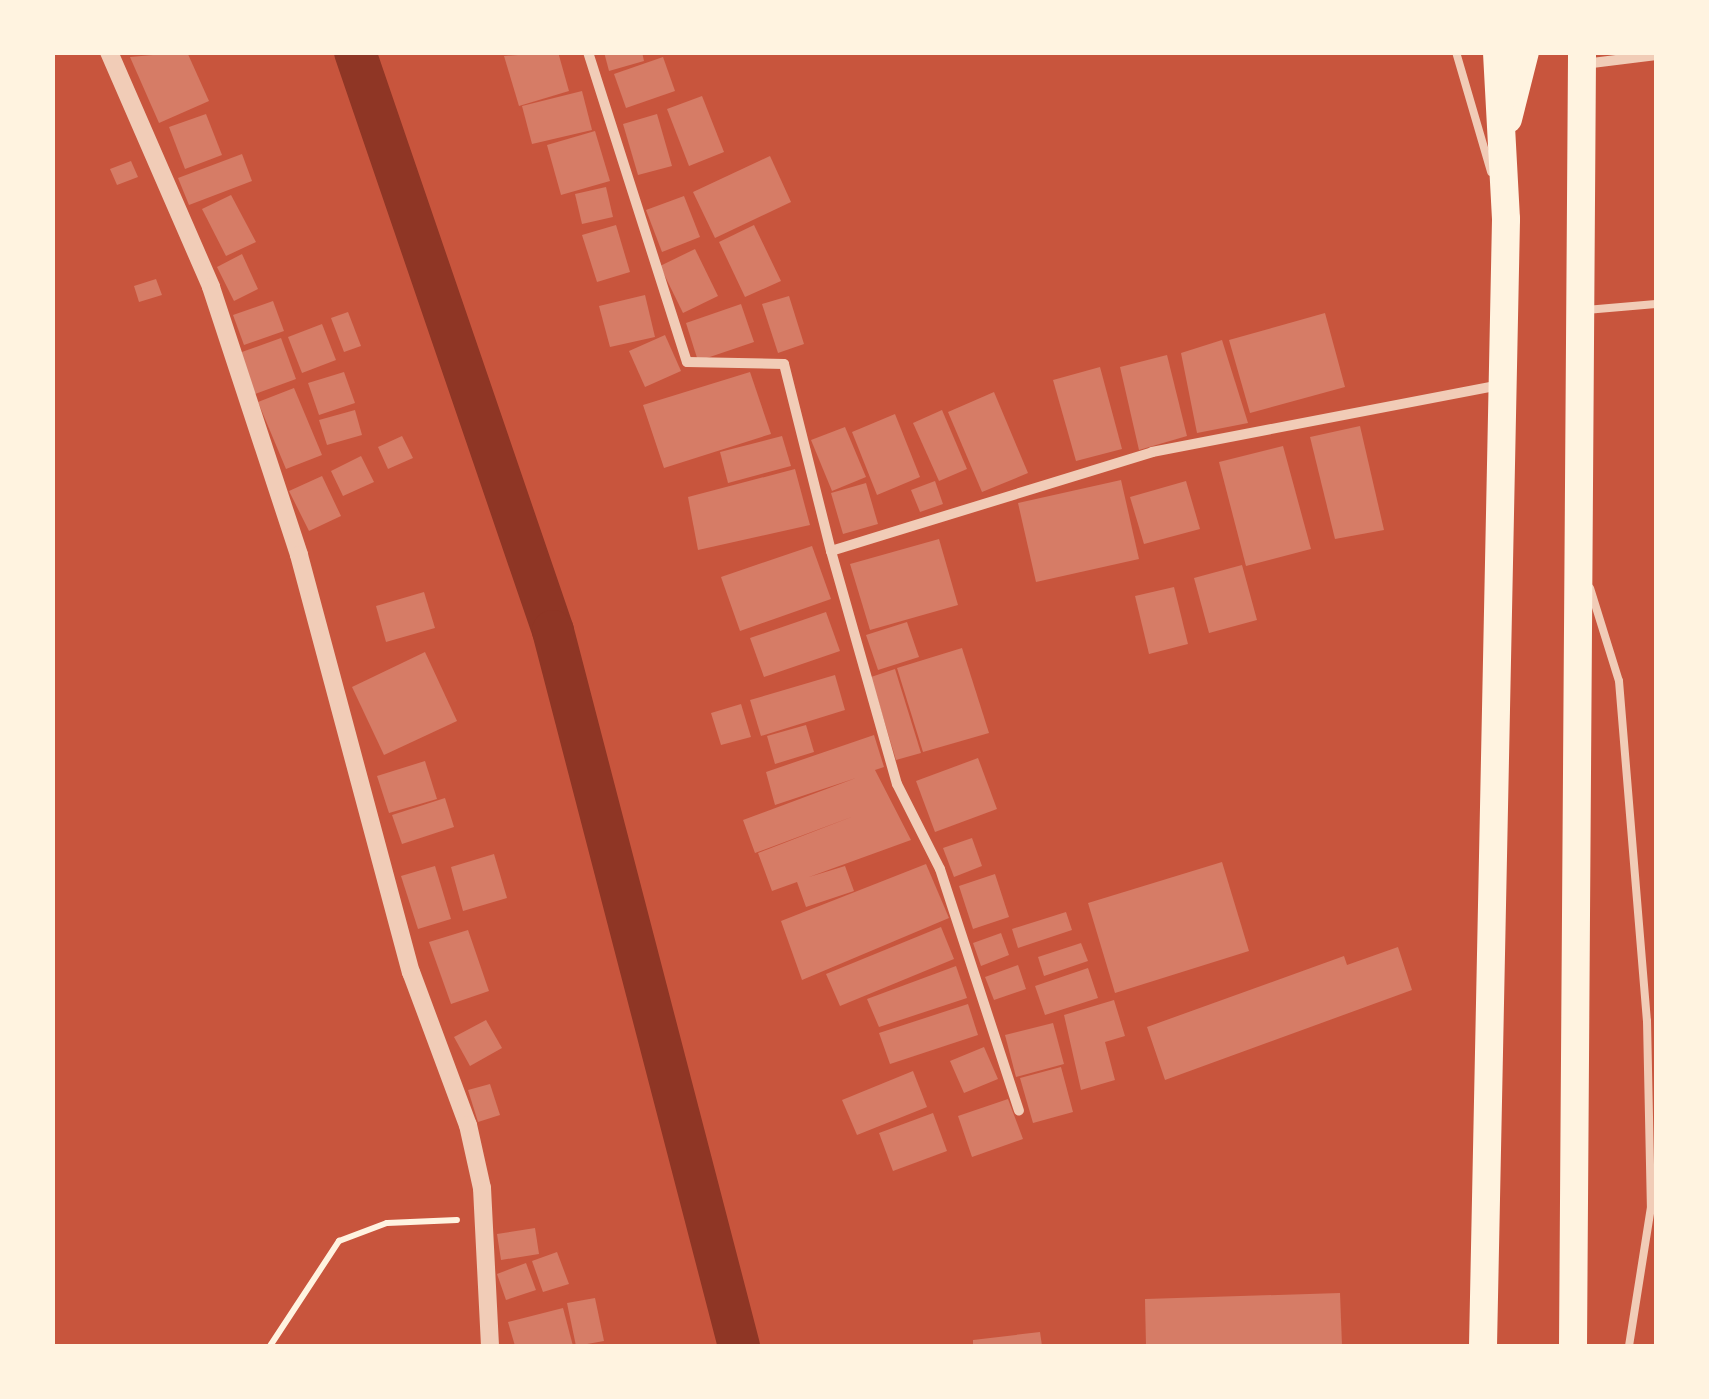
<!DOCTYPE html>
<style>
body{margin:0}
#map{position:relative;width:1709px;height:1399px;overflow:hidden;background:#c8553d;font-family:"Space Grotesk",sans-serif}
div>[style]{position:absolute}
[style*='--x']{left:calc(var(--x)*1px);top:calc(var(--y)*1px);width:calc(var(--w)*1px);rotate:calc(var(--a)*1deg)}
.canal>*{height:42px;margin:-21px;padding:0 21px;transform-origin:21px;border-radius:21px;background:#8f3625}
.building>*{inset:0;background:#d67c66}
.path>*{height:6px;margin:-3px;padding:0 3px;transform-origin:3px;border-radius:3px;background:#fff3e0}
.service>*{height:8px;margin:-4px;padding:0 4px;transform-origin:4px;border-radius:4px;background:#f1ccb7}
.minor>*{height:10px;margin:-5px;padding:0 5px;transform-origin:5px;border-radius:5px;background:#f1ccb7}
.tertiary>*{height:18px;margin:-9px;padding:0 9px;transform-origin:9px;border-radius:9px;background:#f1ccb7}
.trunk>*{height:28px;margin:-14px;padding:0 14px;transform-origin:14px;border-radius:14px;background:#fff3e0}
span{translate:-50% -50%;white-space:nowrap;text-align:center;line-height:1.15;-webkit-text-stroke:10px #fff3e0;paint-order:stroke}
.frame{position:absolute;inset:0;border:55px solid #fff3e0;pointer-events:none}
</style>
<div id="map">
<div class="canal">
<i style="--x:355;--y:52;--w:612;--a:71.12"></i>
<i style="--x:553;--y:631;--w:739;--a:75.42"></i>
</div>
<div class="building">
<i style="clip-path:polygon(187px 52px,209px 101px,159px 123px,130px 57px)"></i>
<i style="clip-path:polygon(558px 52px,569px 91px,519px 106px,504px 56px)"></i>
<i style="clip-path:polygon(604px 52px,642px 52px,644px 61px,609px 71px)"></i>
<i style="clip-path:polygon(663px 57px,675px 91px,626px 108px,614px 74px)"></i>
<i style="clip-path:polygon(582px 91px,592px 130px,532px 144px,522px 106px)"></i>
<i style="clip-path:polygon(702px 96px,724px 152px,689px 166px,667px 109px)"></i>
<i style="clip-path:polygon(206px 114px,222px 155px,185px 169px,169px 127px)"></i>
<i style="clip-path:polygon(657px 114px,672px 166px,638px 175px,623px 124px)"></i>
<i style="clip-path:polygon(595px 131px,610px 181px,561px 195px,547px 145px)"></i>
<i style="clip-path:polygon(242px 154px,252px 181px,189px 205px,178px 178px)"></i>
<i style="clip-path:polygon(770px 156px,791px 202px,715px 238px,693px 192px)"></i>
<i style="clip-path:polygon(131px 161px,138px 177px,117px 185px,110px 169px)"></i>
<i style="clip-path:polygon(606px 187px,613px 217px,582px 224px,575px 194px)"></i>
<i style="clip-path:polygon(231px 195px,256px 242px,226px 256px,202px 209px)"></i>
<i style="clip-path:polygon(684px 196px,700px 237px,662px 252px,646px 210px)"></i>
<i style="clip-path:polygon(616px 225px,630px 272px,597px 282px,582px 235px)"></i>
<i style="clip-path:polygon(754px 225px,781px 281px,745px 297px,719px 242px)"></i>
<i style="clip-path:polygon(695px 249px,718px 296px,683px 313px,660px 266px)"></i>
<i style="clip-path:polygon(242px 254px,258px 289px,234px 301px,217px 267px)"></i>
<i style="clip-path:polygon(156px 279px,162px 295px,139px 302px,134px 286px)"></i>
<i style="clip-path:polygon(645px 295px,655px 337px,610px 347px,599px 306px)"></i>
<i style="clip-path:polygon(789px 296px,804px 344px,778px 353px,762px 304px)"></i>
<i style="clip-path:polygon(273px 301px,284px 331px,244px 345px,233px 315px)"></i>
<i style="clip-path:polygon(741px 304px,754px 342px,698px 361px,686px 323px)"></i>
<i style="clip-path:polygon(348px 312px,361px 346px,344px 352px,331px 318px)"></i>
<i style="clip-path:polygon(1325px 313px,1345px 387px,1250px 413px,1229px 340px)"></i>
<i style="clip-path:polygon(322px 324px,336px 360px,302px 373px,288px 337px)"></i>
<i style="clip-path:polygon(665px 335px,681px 371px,645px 387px,629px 351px)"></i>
<i style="clip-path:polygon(281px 338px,296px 379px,255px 394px,239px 353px)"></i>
<i style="clip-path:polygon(1222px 340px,1248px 423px,1197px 433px,1181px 353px)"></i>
<i style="clip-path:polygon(1167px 355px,1187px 436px,1139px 450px,1120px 367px)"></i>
<i style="clip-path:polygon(1100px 367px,1122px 449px,1076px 461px,1053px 380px)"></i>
<i style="clip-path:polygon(344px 372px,355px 403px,319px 415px,308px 383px)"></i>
<i style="clip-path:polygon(750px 372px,771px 434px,664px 468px,643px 405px)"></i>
<i style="clip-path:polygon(294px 388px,322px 455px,286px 469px,258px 402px)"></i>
<i style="clip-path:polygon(994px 392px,1028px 473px,982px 492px,948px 412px)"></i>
<i style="clip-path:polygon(355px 410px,362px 435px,327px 445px,319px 420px)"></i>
<i style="clip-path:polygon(942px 410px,967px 469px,939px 481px,913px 423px)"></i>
<i style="clip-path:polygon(895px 414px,920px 477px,877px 495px,852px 432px)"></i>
<i style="clip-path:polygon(1360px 426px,1384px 530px,1335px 539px,1310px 437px)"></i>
<i style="clip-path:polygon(845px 427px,866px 477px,832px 491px,811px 440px)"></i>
<i style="clip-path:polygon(402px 436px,413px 458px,388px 469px,378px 447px)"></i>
<i style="clip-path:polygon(782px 436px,791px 466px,728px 483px,720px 452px)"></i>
<i style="clip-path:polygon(1283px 446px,1311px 549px,1246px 566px,1219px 462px)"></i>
<i style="clip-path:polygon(361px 456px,374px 482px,343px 496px,331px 471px)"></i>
<i style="clip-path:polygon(795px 469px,810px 525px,698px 550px,688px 497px)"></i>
<i style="clip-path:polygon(322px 476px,341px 516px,309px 531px,289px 491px)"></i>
<i style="clip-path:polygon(1121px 480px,1139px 559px,1036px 582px,1018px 503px)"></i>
<i style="clip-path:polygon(935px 481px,943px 504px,920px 512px,911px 490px)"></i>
<i style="clip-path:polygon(1186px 481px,1200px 529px,1144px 544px,1130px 497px)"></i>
<i style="clip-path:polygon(866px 483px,878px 524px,843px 534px,831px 493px)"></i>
<i style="clip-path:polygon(939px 539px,958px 605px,870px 630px,850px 564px)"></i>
<i style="clip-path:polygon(812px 546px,831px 599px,740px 631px,721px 577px)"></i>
<i style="clip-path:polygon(1242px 565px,1257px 620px,1209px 633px,1194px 578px)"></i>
<i style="clip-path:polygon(1174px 587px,1188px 644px,1149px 654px,1135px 596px)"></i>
<i style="clip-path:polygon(424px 592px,435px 628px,386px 642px,376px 606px)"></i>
<i style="clip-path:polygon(826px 612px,840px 651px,764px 677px,750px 638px)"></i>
<i style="clip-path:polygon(907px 622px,919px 657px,878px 670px,866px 635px)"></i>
<i style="clip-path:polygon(962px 648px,989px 733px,923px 752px,897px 668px)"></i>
<i style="clip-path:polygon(425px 652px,457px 721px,384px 755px,352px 687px)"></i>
<i style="clip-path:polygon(895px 669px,921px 753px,896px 760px,871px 677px)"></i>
<i style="clip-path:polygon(835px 675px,845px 710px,761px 736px,750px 700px)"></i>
<i style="clip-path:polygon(741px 704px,751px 737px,721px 745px,711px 713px)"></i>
<i style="clip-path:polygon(806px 725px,814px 752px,775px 764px,767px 736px)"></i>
<i style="clip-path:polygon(874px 735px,884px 767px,875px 770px,911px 840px,809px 877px,845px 866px,854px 891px,806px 907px,797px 882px,772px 891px,758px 853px,854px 816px,755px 853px,743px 820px,856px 778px,775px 805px,766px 772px)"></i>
<i style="clip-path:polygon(978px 758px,997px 809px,935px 832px,916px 781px)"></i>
<i style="clip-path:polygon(425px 761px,437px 799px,389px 813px,377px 776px)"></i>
<i style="clip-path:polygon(445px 798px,454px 827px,402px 844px,392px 815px)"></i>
<i style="clip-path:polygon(972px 838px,982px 866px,954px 877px,943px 848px)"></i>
<i style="clip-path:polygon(494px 854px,507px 898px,463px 911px,451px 867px)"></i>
<i style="clip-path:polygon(1222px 862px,1249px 951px,1115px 993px,1088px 903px)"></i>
<i style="clip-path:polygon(926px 864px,949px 918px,802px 980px,781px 921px)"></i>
<i style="clip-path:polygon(435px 866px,451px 919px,418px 929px,401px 876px)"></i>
<i style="clip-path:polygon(995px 874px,1009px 917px,973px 929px,959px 886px)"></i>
<i style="clip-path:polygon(1066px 912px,1072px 930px,1018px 948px,1012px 929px)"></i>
<i style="clip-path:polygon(941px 927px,954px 959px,840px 1006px,826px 974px)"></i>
<i style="clip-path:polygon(468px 930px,489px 991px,451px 1004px,429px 942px)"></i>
<i style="clip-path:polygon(1001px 933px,1009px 955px,981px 966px,973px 943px)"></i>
<i style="clip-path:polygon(1081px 943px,1088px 961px,1044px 976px,1038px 957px)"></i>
<i style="clip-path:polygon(1398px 947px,1412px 990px,1165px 1080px,1147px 1027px,1344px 956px,1347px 965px)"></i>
<i style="clip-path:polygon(1018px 965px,1026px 989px,994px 1000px,985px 977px)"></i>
<i style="clip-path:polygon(956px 966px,967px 998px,879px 1027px,867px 999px)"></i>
<i style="clip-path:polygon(1088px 968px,1098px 998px,1045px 1015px,1035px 986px)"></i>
<i style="clip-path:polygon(1114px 1000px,1125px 1036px,1105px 1042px,1115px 1080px,1081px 1090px,1064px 1015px)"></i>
<i style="clip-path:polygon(968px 1004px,978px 1035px,890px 1064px,879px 1033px)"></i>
<i style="clip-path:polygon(486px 1020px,502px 1048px,470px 1066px,454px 1037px)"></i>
<i style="clip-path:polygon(1053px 1023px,1064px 1064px,1016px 1077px,1005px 1035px)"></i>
<i style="clip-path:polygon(984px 1047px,998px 1079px,964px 1093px,950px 1061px)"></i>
<i style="clip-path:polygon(1061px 1067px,1073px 1112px,1033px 1123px,1020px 1078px)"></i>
<i style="clip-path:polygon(913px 1071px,927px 1107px,857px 1135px,842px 1100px)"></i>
<i style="clip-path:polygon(490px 1084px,500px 1115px,478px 1122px,468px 1090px)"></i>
<i style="clip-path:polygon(1008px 1099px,1023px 1139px,972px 1157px,958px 1116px)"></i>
<i style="clip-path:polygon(933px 1113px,947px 1151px,893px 1171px,879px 1133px)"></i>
<i style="clip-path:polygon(535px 1228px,539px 1254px,501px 1260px,497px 1234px)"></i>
<i style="clip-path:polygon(557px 1252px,569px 1284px,543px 1292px,532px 1261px)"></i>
<i style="clip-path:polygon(526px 1263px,536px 1290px,506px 1300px,497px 1274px)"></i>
<i style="clip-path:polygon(1340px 1293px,1342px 1346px,1146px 1346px,1145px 1299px)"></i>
<i style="clip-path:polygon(595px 1298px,604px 1341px,576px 1346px,567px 1303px)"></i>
<i style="clip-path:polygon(563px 1308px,573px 1346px,515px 1346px,508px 1322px)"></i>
<i style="clip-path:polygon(1040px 1332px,1042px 1346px,973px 1346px,973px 1340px)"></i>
</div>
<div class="path">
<i style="--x:270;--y:1346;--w:126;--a:-56.7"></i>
<i style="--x:339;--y:1241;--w:51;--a:-20.6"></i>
<i style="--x:387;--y:1223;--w:70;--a:-2.5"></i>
</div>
<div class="service">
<i style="--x:1456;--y:52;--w:125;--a:73.7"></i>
<i style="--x:1586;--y:310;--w:70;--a:-4.9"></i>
<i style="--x:1590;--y:588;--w:97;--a:72.7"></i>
<i style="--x:1619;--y:681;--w:341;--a:85.3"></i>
<i style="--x:1647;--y:1021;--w:186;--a:88.8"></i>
<i style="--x:1651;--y:1207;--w:141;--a:99"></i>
</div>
<div class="minor">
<i style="--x:588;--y:52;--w:325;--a:72.3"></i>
<i style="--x:687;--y:362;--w:97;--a:1.2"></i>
<i style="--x:784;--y:364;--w:193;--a:75.9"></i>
<i style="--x:831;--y:551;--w:336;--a:-17.1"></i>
<i style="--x:1152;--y:452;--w:350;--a:-10.9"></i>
<i style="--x:1584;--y:64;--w:73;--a:-7.1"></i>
<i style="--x:831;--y:551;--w:242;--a:74.2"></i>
<i style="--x:897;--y:784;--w:95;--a:63.2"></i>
<i style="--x:940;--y:869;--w:254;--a:71.9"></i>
</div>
<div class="tertiary">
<i style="--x:109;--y:52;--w:256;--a:66.5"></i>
<i style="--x:211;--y:287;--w:282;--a:71.8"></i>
<i style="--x:299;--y:555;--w:432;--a:75"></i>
<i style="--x:411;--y:972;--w:163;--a:69.6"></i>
<i style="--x:468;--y:1125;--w:65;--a:77.5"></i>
<i style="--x:482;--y:1188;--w:158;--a:87.1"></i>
</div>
<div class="trunk">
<i style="--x:1508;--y:119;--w:69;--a:-75.8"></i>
<i style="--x:1483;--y:1346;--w:1127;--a:-88.83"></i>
<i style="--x:1506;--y:219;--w:167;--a:-93.1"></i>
<i style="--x:1573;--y:1346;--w:1294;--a:-89.6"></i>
</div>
<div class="frame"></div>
</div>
